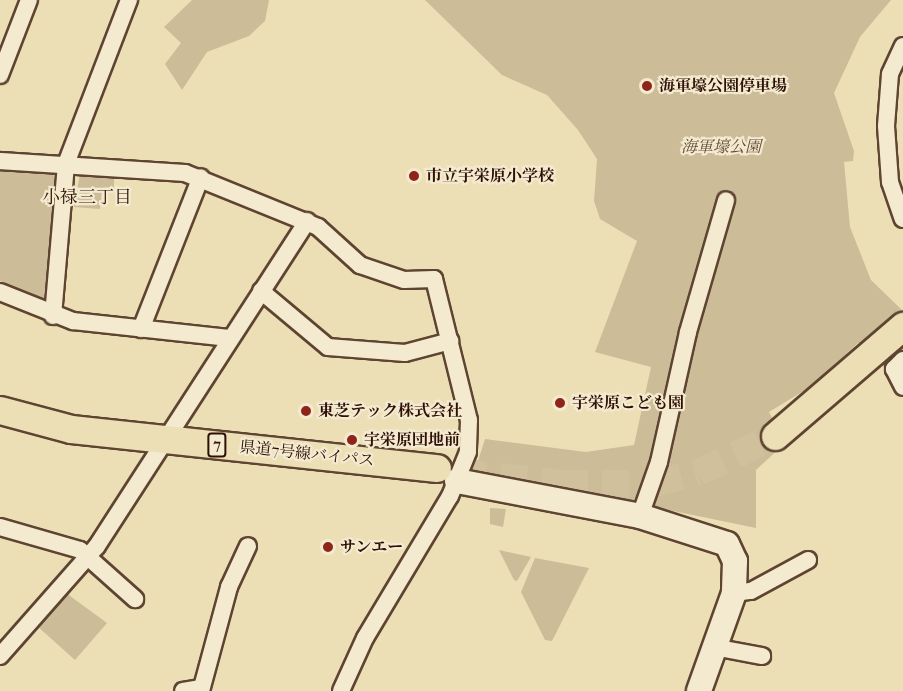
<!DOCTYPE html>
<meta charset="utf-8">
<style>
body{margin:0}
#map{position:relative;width:903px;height:691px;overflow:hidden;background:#ecdfb6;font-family:"IM FELL French Canon","Noto Serif JP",serif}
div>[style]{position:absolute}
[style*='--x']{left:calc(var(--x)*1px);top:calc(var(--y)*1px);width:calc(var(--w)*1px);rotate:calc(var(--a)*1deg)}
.green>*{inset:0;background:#ccbc98}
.primary-tunnel>*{height:27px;margin-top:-13.5px;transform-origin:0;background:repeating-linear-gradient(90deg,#d0c09b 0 27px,transparent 0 41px)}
.roads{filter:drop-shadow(2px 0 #5e4431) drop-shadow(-2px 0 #5e4431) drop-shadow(0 2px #5e4431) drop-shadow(0 -2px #5e4431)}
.street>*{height:16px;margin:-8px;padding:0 8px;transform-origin:8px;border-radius:8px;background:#f3ead0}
.secondary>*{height:24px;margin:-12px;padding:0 12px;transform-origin:12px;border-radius:12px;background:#f3ead0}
.primary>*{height:27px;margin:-13.5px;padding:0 13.5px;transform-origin:13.5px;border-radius:13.5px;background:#ecdfb6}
.dots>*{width:16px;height:16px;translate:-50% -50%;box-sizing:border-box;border:3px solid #f3ead0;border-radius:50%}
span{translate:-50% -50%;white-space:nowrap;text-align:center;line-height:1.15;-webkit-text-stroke:4.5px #f3ead0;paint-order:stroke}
.shield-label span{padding:2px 4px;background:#f3ead0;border:2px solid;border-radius:4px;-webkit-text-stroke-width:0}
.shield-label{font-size:15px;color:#2e1005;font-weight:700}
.poi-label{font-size:16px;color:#2e1005;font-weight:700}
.left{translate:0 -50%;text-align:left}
.park-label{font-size:16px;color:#654c38;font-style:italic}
.street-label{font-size:16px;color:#2e1005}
.neighbourhood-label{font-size:18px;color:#2e1005}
</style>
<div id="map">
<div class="green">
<i style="clip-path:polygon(192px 0,269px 0,265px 21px,249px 36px,207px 52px,182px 90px,165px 64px,181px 43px,164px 27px)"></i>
<i style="clip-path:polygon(425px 0,891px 0,860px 37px,834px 93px,854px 151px,853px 161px,844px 162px,850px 227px,871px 280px,903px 311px,903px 351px,885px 368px,858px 343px,810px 387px,769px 412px,785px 443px,756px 470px,756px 528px,484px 472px,478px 461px,485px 439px,586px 452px,634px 445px,651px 367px,595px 352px,637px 241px,600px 219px,594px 201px,597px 159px,578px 130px,547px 95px,502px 75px)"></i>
<i style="clip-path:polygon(0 168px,56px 171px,60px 179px,48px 302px,42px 305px,0 281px)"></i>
<i style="clip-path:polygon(80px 174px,114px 174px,114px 187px,102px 188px,100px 209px,74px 207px)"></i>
<i style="clip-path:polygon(490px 508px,506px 509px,503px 527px,490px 524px)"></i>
<i style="clip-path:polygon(499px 550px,531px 557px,517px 581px,514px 580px)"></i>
<i style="clip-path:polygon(535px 558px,589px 568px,552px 641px,545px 640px,521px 592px)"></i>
<i style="clip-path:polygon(66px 593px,107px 623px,75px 660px,37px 626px)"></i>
</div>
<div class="primary-tunnel">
<i style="--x:459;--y:471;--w:103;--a:6.7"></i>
<i style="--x:561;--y:483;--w:94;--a:0"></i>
<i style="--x:655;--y:483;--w:44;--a:-14.3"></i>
<i style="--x:698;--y:472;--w:85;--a:-25.1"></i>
</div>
<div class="roads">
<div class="street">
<i style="--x:903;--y:46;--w:31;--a:115"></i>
<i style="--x:890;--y:74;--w:52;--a:94.4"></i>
<i style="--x:886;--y:126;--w:56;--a:85.9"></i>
<i style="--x:890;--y:182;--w:39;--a:71"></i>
<i style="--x:0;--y:75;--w:80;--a:-68.9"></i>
<i style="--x:0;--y:161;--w:185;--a:3.7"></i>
<i style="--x:185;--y:173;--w:144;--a:22.1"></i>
<i style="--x:318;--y:227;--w:57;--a:42.1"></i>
<i style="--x:360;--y:265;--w:46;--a:18.8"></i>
<i style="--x:404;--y:280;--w:30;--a:-2"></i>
<i style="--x:434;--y:279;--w:145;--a:76.1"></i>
<i style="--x:469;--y:420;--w:32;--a:92"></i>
<i style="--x:468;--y:452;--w:48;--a:112.2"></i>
<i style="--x:450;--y:496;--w:165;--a:120.9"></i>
<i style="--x:365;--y:638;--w:58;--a:114.4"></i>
<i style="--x:261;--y:291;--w:87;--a:39.9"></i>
<i style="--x:328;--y:347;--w:77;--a:4.5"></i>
<i style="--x:405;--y:353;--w:47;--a:-14.9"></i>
<i style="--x:0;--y:292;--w:79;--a:21.7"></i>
<i style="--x:73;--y:321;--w:157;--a:6.2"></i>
<i style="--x:53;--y:316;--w:153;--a:-85.1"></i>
<i style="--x:66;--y:164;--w:176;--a:-69"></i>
<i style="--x:141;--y:329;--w:163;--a:-68.5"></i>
<i style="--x:903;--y:360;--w:13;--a:135"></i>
<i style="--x:894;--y:369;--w:20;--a:63"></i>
<i style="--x:640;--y:516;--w:57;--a:-70.6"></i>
<i style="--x:659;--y:462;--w:133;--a:-77.4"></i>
<i style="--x:688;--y:332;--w:137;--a:-73.9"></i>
<i style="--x:0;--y:527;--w:83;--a:16"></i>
<i style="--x:80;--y:550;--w:74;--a:41.7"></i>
<i style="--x:734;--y:593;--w:17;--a:-7"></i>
<i style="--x:751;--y:591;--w:65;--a:-28.5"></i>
<i style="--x:719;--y:648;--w:44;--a:10.5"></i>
<i style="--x:0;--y:656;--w:147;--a:-48.6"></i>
<i style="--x:97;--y:546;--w:387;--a:-57.1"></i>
<i style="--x:183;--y:691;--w:17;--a:-10"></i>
<i style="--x:201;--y:691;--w:108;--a:-74.9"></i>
<i style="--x:229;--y:587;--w:45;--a:-65.1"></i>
</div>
<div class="secondary">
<i style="--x:457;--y:481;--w:186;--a:10.8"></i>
<i style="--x:640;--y:516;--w:91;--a:17.8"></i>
<i style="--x:727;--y:544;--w:19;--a:65"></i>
<i style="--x:735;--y:561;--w:32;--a:92"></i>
<i style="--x:734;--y:593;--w:104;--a:109.7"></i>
</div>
<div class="primary">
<i style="--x:0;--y:410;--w:73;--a:15"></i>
<i style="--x:71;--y:429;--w:368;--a:6.1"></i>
<i style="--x:775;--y:436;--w:169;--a:-40.7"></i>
</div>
</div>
<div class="dots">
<i style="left:647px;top:86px;background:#8f2418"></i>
<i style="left:414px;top:176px;background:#8f2418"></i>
<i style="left:560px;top:403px;background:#8f2418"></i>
<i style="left:306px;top:411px;background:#8f2418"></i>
<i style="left:352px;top:440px;background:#8f2418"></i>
<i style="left:328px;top:547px;background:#8f2418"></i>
</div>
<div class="shield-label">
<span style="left:217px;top:445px">7</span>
</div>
<div class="poi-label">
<span class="left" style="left:659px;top:86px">海軍壕公園停車場</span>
<span class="left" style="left:426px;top:176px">市立宇栄原小学校</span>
<span class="left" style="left:572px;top:403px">宇栄原こども園</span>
<span class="left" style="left:318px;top:411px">東芝テック株式会社</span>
<span class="left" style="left:364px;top:440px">宇栄原団地前</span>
<span class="left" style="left:340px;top:547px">サンエー</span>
</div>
<div class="park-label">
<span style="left:721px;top:147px">海軍壕公園</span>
</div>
<div class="street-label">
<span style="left:307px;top:454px;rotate:6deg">県道7号線バイパス</span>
</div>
<div class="neighbourhood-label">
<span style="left:87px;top:198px">小禄三丁目</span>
</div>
</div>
